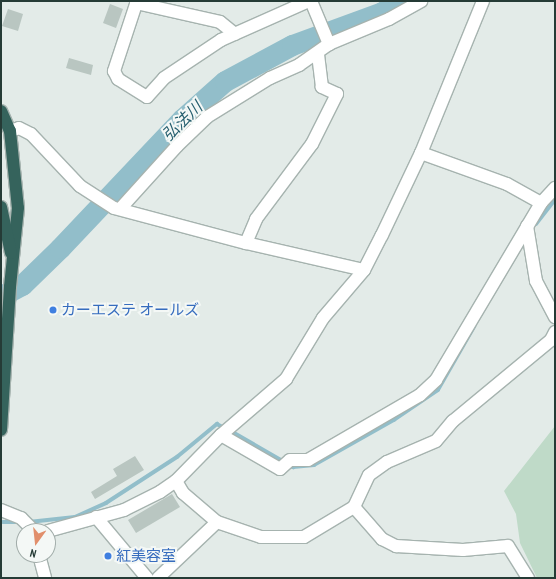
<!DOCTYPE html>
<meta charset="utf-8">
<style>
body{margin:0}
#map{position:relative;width:556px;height:579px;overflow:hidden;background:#e3ebe8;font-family:"PT Sans Narrow","Noto Sans JP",sans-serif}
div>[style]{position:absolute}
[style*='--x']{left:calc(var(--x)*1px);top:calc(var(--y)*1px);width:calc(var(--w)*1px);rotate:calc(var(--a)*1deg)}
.green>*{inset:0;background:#bfdac8}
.stream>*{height:3.5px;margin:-1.75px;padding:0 1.75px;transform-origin:1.75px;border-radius:1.75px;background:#92beca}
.river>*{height:21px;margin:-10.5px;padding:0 10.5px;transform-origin:10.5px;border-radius:10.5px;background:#92beca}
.building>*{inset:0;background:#b9c6c1}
.roads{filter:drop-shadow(1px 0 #a6b3af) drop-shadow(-1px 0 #a6b3af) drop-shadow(0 1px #a6b3af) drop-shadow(0 -1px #a6b3af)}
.minor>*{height:12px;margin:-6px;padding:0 6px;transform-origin:6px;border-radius:6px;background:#fff}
.highway>*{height:12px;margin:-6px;padding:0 6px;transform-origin:6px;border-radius:6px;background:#35635c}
.dots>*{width:11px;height:11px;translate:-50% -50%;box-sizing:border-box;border:2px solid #f4f8f6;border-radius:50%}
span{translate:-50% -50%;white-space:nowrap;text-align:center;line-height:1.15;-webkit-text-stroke:4px #f4f8f6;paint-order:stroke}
.shop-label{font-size:15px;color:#366cbe}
.left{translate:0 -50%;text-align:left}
.water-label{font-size:16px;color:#265f6f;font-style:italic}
.frame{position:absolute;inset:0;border:2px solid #253b36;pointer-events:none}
.north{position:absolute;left:16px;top:523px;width:40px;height:40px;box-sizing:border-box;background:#f4f8f6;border:1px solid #a1aca9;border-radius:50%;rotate:195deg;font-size:11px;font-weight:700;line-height:16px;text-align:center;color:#253b36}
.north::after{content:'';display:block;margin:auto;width:14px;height:18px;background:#e18f6c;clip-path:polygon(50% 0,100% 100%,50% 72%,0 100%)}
</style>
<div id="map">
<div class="green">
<i style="clip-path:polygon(555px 426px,555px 578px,537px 578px,520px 543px,516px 514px,504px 491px)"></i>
</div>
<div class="stream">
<i style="--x:536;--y:224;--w:31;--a:-52"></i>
<i style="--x:231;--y:431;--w:72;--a:30.1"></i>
<i style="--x:293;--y:467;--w:21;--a:-5"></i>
<i style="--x:314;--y:465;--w:92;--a:-29.4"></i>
<i style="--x:394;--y:420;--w:53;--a:-34.3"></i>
<i style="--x:438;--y:390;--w:73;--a:-60.3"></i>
<i style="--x:3;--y:522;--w:16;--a:0"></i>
<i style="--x:29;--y:522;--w:46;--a:-6.2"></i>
<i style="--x:75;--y:517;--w:34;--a:-24"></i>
<i style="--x:106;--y:503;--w:85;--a:-32.9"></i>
<i style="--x:177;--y:457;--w:52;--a:-39.5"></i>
<i style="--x:217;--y:424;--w:9;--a:27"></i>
</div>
<div class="river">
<i style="--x:1;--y:296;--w:24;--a:-28"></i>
<i style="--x:22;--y:285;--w:53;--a:-44.2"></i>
<i style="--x:60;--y:248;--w:178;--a:-46.6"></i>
<i style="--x:182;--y:119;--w:57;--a:-41.5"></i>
<i style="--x:225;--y:81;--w:76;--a:-28.2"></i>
<i style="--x:292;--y:45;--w:96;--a:-20.1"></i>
<i style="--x:382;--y:12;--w:22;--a:-30"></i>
</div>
<div class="building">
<i style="clip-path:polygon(110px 4px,123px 9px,116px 28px,103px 23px)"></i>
<i style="clip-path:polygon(8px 9px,23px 14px,18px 31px,2px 26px)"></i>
<i style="clip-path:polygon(69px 58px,93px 65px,91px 75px,66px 68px)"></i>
<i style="clip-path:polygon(135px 456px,144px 470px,95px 499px,91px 492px,117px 476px,113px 469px)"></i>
<i style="clip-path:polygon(172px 494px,180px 507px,136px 533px,128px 520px)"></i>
</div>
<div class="roads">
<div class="minor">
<i style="--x:137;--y:1;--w:74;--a:108.2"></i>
<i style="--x:114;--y:71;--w:9;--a:63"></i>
<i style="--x:118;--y:79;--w:34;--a:32"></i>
<i style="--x:147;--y:97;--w:25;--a:-48"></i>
<i style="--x:164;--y:78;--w:69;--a:-33.7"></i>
<i style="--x:221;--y:40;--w:96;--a:-23.9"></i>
<i style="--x:311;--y:1;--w:47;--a:67.3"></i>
<i style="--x:136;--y:3;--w:86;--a:12.7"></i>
<i style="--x:220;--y:22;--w:19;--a:39"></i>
<i style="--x:10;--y:131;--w:9;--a:-18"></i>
<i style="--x:19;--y:128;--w:13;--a:27"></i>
<i style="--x:31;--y:134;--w:71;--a:46.7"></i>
<i style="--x:80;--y:186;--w:40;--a:32.9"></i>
<i style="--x:114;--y:208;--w:137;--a:14.9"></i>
<i style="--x:246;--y:243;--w:121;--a:12.9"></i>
<i style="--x:421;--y:153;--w:91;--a:19.8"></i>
<i style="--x:507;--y:184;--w:39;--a:29"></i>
<i style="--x:120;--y:209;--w:85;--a:-47.9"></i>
<i style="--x:177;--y:146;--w:42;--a:-44"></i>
<i style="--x:207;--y:117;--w:74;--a:-31.8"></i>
<i style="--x:270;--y:78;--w:32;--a:-24"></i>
<i style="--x:299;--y:65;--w:37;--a:-35"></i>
<i style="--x:329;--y:44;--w:65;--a:-22.6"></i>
<i style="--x:389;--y:19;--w:37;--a:-29"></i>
<i style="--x:527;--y:226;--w:56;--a:80.7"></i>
<i style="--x:536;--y:281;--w:41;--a:62.2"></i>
<i style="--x:246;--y:243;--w:26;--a:-67"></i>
<i style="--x:256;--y:219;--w:94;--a:-53.3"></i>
<i style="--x:312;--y:144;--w:56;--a:-63.4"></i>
<i style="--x:337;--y:94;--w:17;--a:-155"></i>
<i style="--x:322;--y:87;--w:34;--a:-97"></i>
<i style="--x:221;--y:435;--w:68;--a:30"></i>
<i style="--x:280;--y:469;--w:13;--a:-42"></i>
<i style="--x:290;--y:460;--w:18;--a:0"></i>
<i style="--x:308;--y:460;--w:129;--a:-30.1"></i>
<i style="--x:420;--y:395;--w:22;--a:-43"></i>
<i style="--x:436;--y:380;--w:206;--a:-59.3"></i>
<i style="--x:541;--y:203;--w:21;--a:-47"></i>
<i style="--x:176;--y:481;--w:14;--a:60"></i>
<i style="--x:183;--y:493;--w:45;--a:40.5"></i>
<i style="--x:217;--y:522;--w:46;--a:18.8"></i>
<i style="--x:261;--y:537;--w:43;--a:0"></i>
<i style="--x:304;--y:537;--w:58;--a:-31"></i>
<i style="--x:354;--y:507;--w:35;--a:-65"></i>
<i style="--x:369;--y:475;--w:22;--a:-36"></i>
<i style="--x:387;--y:462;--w:53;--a:-23.2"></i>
<i style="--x:436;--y:441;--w:26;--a:-50"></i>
<i style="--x:453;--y:421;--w:127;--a:-39.6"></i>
<i style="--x:551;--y:340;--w:9;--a:-63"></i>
<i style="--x:354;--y:507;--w:43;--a:48.8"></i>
<i style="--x:382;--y:539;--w:16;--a:27"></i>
<i style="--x:396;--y:546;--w:67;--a:3.4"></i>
<i style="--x:463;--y:550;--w:45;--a:-5.1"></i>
<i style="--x:508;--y:546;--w:38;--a:58"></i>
<i style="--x:1;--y:510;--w:22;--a:22"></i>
<i style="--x:21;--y:518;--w:18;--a:45"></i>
<i style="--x:96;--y:517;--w:80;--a:50.1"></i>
<i style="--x:48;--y:531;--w:79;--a:-15.4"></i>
<i style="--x:124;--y:510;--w:40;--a:-26.6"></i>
<i style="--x:160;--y:492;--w:19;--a:-35"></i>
<i style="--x:176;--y:481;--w:64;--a:-45.6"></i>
<i style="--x:221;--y:435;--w:86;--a:-40.7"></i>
<i style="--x:286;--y:379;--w:71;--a:-58.8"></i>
<i style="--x:323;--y:318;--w:63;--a:-49.5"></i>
<i style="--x:364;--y:270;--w:39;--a:-63"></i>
<i style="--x:382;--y:235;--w:91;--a:-64.6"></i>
<i style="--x:421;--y:153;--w:164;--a:-67.8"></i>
<i style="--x:39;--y:555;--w:24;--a:75"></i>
<i style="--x:158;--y:578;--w:81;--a:-43.5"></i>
</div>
<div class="highway">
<i style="--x:1;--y:111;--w:22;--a:66"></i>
<i style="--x:10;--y:131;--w:77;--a:84.1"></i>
<i style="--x:18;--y:208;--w:79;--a:95.8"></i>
<i style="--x:10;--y:287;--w:143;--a:93.6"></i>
<i style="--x:1;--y:207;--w:47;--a:77.7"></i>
</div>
</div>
<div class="dots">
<i style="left:53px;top:310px;background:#3f7fe0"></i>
<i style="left:108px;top:556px;background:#3f7fe0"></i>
</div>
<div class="shop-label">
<span class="left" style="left:61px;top:310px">カーエステ オールズ</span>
<span class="left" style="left:116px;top:556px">紅美容室</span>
</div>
<div class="water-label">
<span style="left:182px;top:121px;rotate:-44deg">弘法川</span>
</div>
<div class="frame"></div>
<div class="north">N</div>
</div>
